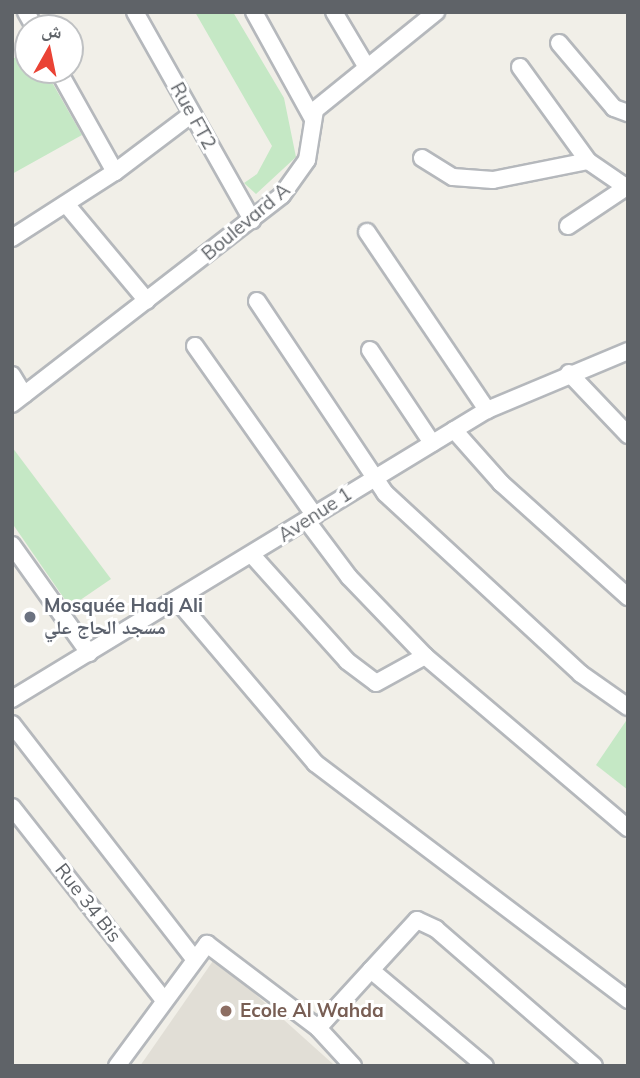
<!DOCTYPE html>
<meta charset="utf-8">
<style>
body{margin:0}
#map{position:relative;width:640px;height:1078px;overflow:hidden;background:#f1efe8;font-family:Mulish,"Noto Naskh Arabic",sans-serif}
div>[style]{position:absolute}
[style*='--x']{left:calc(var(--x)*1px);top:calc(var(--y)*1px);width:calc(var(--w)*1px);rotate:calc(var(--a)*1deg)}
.education>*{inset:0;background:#e1ded6}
.green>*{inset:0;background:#c5e8c5}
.roads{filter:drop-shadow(2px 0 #b5b8bc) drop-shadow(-2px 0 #b5b8bc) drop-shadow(0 2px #b5b8bc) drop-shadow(0 -2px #b5b8bc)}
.street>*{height:16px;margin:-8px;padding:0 8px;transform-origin:8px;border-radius:8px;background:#fff}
.dots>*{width:19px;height:19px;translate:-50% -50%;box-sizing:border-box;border:4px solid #fff;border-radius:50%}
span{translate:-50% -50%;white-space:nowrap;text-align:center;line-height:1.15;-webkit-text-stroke:6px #fff;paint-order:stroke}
.street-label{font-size:19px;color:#5f6368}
.worship-label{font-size:19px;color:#5b616d;font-weight:700}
.left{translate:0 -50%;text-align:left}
.education-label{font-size:19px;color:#785e54;font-weight:700}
.frame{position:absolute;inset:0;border:14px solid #5f6368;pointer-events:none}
.north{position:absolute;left:14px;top:14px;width:70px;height:70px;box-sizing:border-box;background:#fff;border:2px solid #bfc1c3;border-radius:50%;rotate:9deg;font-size:19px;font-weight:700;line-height:28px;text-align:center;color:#5f6368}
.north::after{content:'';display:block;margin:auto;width:24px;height:32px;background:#ea4335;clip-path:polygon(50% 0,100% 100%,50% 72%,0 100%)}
</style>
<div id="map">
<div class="education">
<i style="clip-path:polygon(215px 958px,333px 1064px,332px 1066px,140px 1066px)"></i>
</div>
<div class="green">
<i style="clip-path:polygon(195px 12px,233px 12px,284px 98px,296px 157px,256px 194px,244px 183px,257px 174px,272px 146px)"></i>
<i style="clip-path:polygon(28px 51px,28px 70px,45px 70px,82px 135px,12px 174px,12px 59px)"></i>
<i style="clip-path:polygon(12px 447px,111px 579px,70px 607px,12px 523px)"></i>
<i style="clip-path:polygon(628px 718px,628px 790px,596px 765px)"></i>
</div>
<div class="roads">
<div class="street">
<i style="--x:26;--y:12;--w:18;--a:61"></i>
<i style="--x:135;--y:12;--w:239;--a:60.6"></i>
<i style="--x:254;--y:12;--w:120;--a:61.1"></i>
<i style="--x:334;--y:12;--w:63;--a:59.3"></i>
<i style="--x:559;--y:43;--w:85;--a:49.8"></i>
<i style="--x:614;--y:108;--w:15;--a:20"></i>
<i style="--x:520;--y:67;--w:116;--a:54.1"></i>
<i style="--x:588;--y:161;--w:46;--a:34.4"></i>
<i style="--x:422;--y:158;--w:36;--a:32"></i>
<i style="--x:453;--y:177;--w:40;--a:4.3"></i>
<i style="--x:493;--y:180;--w:97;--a:-11.3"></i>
<i style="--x:115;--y:172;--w:96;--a:-37"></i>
<i style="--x:66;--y:204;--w:126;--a:50.1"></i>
<i style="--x:568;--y:226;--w:72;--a:-33.7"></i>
<i style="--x:367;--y:232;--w:215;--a:56"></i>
<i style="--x:12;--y:238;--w:122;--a:-32.7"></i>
<i style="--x:115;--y:172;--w:117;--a:-119.2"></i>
<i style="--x:257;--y:301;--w:231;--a:56.3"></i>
<i style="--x:385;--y:493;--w:267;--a:42.7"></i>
<i style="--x:581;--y:674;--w:57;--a:35.1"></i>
<i style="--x:195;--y:346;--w:208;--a:54.8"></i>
<i style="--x:370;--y:350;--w:112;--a:56.3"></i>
<i style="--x:569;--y:373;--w:86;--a:46.4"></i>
<i style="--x:12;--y:375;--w:23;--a:59"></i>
<i style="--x:12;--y:404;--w:341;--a:-37.7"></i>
<i style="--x:282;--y:195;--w:43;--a:-54.5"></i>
<i style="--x:307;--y:160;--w:51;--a:-80.9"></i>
<i style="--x:315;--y:110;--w:156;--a:-39"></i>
<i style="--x:454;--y:430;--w:71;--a:48.4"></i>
<i style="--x:501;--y:483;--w:171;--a:41.9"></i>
<i style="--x:307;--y:521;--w:70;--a:53.1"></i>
<i style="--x:349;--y:577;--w:110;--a:46.1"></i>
<i style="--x:425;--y:656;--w:266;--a:40.3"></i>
<i style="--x:12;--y:545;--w:133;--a:54.5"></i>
<i style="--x:252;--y:555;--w:142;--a:48.1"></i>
<i style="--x:347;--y:661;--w:36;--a:37"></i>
<i style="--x:376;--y:683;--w:56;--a:-28.9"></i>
<i style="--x:177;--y:600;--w:214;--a:49.7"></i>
<i style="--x:315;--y:763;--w:393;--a:37.1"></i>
<i style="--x:12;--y:699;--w:556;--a:-31.32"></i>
<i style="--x:487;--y:410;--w:153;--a:-22.7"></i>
<i style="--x:12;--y:724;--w:295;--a:52.2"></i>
<i style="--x:12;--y:807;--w:244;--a:51.8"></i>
<i style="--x:318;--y:1028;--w:79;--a:-47.6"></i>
<i style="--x:117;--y:1066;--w:152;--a:-53.6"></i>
<i style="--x:207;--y:944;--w:139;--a:37.1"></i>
<i style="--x:318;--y:1028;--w:52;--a:47.4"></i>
<i style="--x:485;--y:1066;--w:149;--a:-139.9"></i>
<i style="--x:371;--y:970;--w:68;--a:-47.4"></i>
<i style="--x:417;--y:920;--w:21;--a:25"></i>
<i style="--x:436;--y:929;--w:209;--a:40.9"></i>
</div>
</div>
<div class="dots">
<i style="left:30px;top:617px;background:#6b7280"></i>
<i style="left:226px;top:1011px;background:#8d6e63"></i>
</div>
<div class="street-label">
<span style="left:193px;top:116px;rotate:61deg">Rue FT2</span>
<span style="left:246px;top:222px;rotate:-40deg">Boulevard A</span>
<span style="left:315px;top:515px;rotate:-33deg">Avenue 1</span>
<span style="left:88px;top:903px;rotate:52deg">Rue 34 Bis</span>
</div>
<div class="worship-label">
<span class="left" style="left:44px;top:617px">Mosquée Hadj Ali<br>مسجد الحاج علي</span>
</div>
<div class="education-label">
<span class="left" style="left:240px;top:1011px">Ecole Al Wahda</span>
</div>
<div class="frame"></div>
<div class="north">ش</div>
</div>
